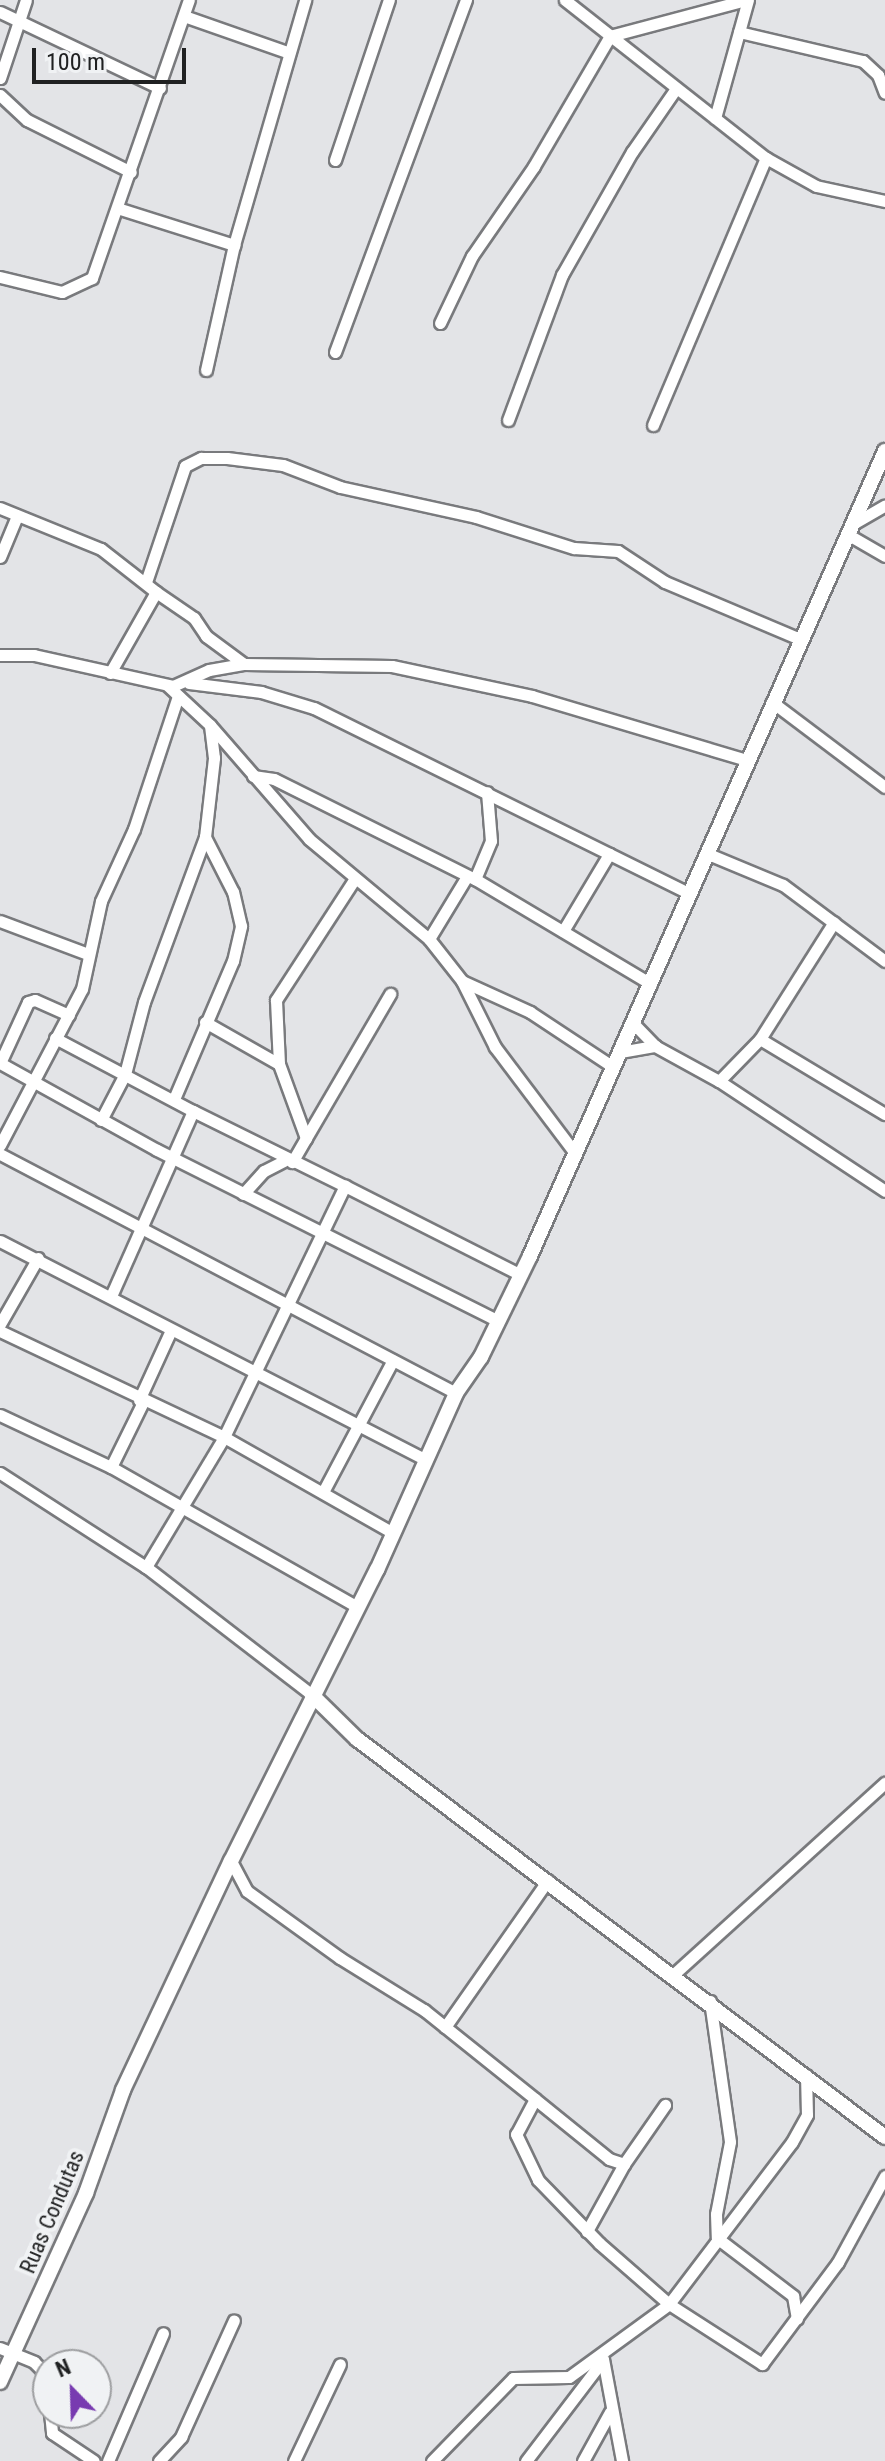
<!DOCTYPE html>
<style>
body{margin:0}
#map{position:relative;width:885px;height:2461px;overflow:hidden;background:#e3e4e7;font-family:"Roboto Condensed",sans-serif}
div>[style]{position:absolute}
[style*='--x']{left:calc(var(--x)*1px);top:calc(var(--y)*1px);width:calc(var(--w)*1px);rotate:calc(var(--a)*1deg)}
.roads{filter:drop-shadow(2px 0 #797a7d) drop-shadow(-2px 0 #797a7d) drop-shadow(0 2px #797a7d) drop-shadow(0 -2px #797a7d)}
.minor>*{height:11px;margin:-5.5px;padding:0 5.5px;transform-origin:5.5px;border-radius:5.5px;background:#fff}
.tertiary>*{height:14px;margin:-7px;padding:0 7px;transform-origin:7px;border-radius:7px;background:#fff}
span{translate:-50% -50%;white-space:nowrap;text-align:center;line-height:1.15;-webkit-text-stroke:8px #f0f2f4;paint-order:stroke}
.street-label{font-size:22px;color:#202122}
.north{position:absolute;left:32px;top:2349px;width:80px;height:80px;box-sizing:border-box;background:#f0f2f4;border:2px solid #9d9ea0;border-radius:50%;rotate:337deg;font-size:22px;font-weight:700;line-height:32px;text-align:center;color:#202122}
.north::after{content:'';display:block;margin:auto;width:28px;height:36px;background:#783bb0;clip-path:polygon(50% 0,100% 100%,50% 72%,0 100%)}
.scale{position:absolute;left:32px;top:48px;width:154px;height:36px;box-sizing:border-box;border:4px solid #202122;border-top:0;padding-left:10px;font-size:24px;line-height:28px;white-space:nowrap;color:#202122;-webkit-text-stroke:6px #f0f2f4;paint-order:stroke}
</style>
<div id="map">
<div class="roads">
<div class="minor">
<i style="--x:565;--y:0;--w:256;--a:38.2"></i>
<i style="--x:766;--y:158;--w:57;--a:29.2"></i>
<i style="--x:816;--y:186;--w:71;--a:12.3"></i>
<i style="--x:0;--y:12;--w:177;--a:25.4"></i>
<i style="--x:184;--y:16;--w:109;--a:19.3"></i>
<i style="--x:739;--y:32;--w:127;--a:13.2"></i>
<i style="--x:863;--y:61;--w:21;--a:43"></i>
<i style="--x:878;--y:75;--w:19;--a:69"></i>
<i style="--x:0;--y:78;--w:82;--a:-71.6"></i>
<i style="--x:0;--y:95;--w:37;--a:43"></i>
<i style="--x:27;--y:120;--w:116;--a:26.6"></i>
<i style="--x:715;--y:118;--w:123;--a:-74.4"></i>
<i style="--x:335;--y:160;--w:169;--a:-71.4"></i>
<i style="--x:120;--y:209;--w:120;--a:17.5"></i>
<i style="--x:234;--y:245;--w:255;--a:-73.8"></i>
<i style="--x:0;--y:277;--w:64;--a:13.6"></i>
<i style="--x:62;--y:292;--w:33;--a:-25"></i>
<i style="--x:92;--y:278;--w:294;--a:-70.8"></i>
<i style="--x:440;--y:323;--w:74;--a:-64.5"></i>
<i style="--x:472;--y:256;--w:109;--a:-55.4"></i>
<i style="--x:534;--y:166;--w:151;--a:-59.7"></i>
<i style="--x:610;--y:36;--w:140;--a:-14.9"></i>
<i style="--x:335;--y:352;--w:376;--a:-69.6"></i>
<i style="--x:206;--y:370;--w:128;--a:-77.4"></i>
<i style="--x:508;--y:420;--w:155;--a:-69.6"></i>
<i style="--x:562;--y:275;--w:142;--a:-60.4"></i>
<i style="--x:632;--y:152;--w:75;--a:-55.3"></i>
<i style="--x:653;--y:425;--w:290;--a:-67.1"></i>
<i style="--x:0;--y:508;--w:109;--a:22.1"></i>
<i style="--x:101;--y:549;--w:70;--a:38"></i>
<i style="--x:156;--y:592;--w:93;--a:119.6"></i>
<i style="--x:851;--y:525;--w:39;--a:-30"></i>
<i style="--x:847;--y:534;--w:44;--a:30.1"></i>
<i style="--x:0;--y:557;--w:44;--a:-67.5"></i>
<i style="--x:146;--y:582;--w:122;--a:-71.4"></i>
<i style="--x:185;--y:466;--w:18;--a:-27"></i>
<i style="--x:201;--y:458;--w:26;--a:0"></i>
<i style="--x:227;--y:458;--w:56;--a:7.1"></i>
<i style="--x:283;--y:465;--w:61;--a:21.1"></i>
<i style="--x:340;--y:487;--w:139;--a:12.4"></i>
<i style="--x:476;--y:517;--w:103;--a:17.6"></i>
<i style="--x:574;--y:548;--w:44;--a:3.9"></i>
<i style="--x:618;--y:551;--w:56;--a:33.4"></i>
<i style="--x:665;--y:582;--w:147;--a:22.9"></i>
<i style="--x:156;--y:592;--w:46;--a:34.4"></i>
<i style="--x:194;--y:618;--w:22;--a:56"></i>
<i style="--x:206;--y:636;--w:47;--a:36.4"></i>
<i style="--x:0;--y:655;--w:34;--a:0"></i>
<i style="--x:34;--y:655;--w:142;--a:12.6"></i>
<i style="--x:173;--y:686;--w:39;--a:-24"></i>
<i style="--x:209;--y:670;--w:36;--a:-10"></i>
<i style="--x:244;--y:664;--w:148;--a:0.8"></i>
<i style="--x:392;--y:666;--w:143;--a:12.1"></i>
<i style="--x:532;--y:696;--w:224;--a:16.6"></i>
<i style="--x:189;--y:683;--w:73;--a:7.1"></i>
<i style="--x:261;--y:692;--w:55;--a:16.8"></i>
<i style="--x:314;--y:708;--w:419;--a:26.3"></i>
<i style="--x:167;--y:685;--w:59;--a:42.9"></i>
<i style="--x:210;--y:725;--w:151;--a:49"></i>
<i style="--x:309;--y:839;--w:156;--a:39.8"></i>
<i style="--x:429;--y:939;--w:53;--a:51.8"></i>
<i style="--x:462;--y:981;--w:74;--a:63.4"></i>
<i style="--x:495;--y:1047;--w:131;--a:53"></i>
<i style="--x:772;--y:702;--w:141;--a:37"></i>
<i style="--x:253;--y:776;--w:21;--a:8"></i>
<i style="--x:274;--y:779;--w:225;--a:26.5"></i>
<i style="--x:475;--y:879;--w:205;--a:30.8"></i>
<i style="--x:706;--y:853;--w:83;--a:22.6"></i>
<i style="--x:783;--y:885;--w:127;--a:36.7"></i>
<i style="--x:475;--y:879;--w:41;--a:-67.2"></i>
<i style="--x:491;--y:841;--w:49;--a:-94.7"></i>
<i style="--x:0;--y:921;--w:94;--a:20.6"></i>
<i style="--x:563;--y:931;--w:90;--a:-59.1"></i>
<i style="--x:429;--y:939;--w:71;--a:-58.8"></i>
<i style="--x:462;--y:981;--w:75;--a:24.5"></i>
<i style="--x:530;--y:1012;--w:100;--a:33.5"></i>
<i style="--x:205;--y:1022;--w:85;--a:29.6"></i>
<i style="--x:279;--y:1064;--w:79;--a:70"></i>
<i style="--x:306;--y:1138;--w:28;--a:120"></i>
<i style="--x:633;--y:1023;--w:32;--a:46"></i>
<i style="--x:655;--y:1046;--w:73;--a:28.7"></i>
<i style="--x:719;--y:1081;--w:59;--a:-45.7"></i>
<i style="--x:760;--y:1039;--w:146;--a:31"></i>
<i style="--x:55;--y:1038;--w:156;--a:27.9"></i>
<i style="--x:193;--y:1111;--w:202;--a:113.9"></i>
<i style="--x:760;--y:1039;--w:138;--a:-57.7"></i>
<i style="--x:620;--y:1052;--w:36;--a:-10"></i>
<i style="--x:0;--y:1063;--w:179;--a:29"></i>
<i style="--x:157;--y:1150;--w:382;--a:26.6"></i>
<i style="--x:0;--y:1063;--w:67;--a:-65.3"></i>
<i style="--x:28;--y:1002;--w:7;--a:-16"></i>
<i style="--x:35;--y:1000;--w:37;--a:24"></i>
<i style="--x:279;--y:1064;--w:64;--a:-92.7"></i>
<i style="--x:276;--y:1000;--w:143;--a:-57"></i>
<i style="--x:719;--y:1081;--w:199;--a:33.5"></i>
<i style="--x:174;--y:1099;--w:150;--a:-66.9"></i>
<i style="--x:233;--y:961;--w:36;--a:-77"></i>
<i style="--x:241;--y:926;--w:35;--a:-103"></i>
<i style="--x:233;--y:892;--w:62;--a:-117"></i>
<i style="--x:193;--y:1111;--w:169;--a:26.3"></i>
<i style="--x:101;--y:1120;--w:52;--a:-62.4"></i>
<i style="--x:125;--y:1074;--w:74;--a:-75.2"></i>
<i style="--x:144;--y:1002;--w:176;--a:-69.7"></i>
<i style="--x:205;--y:837;--w:80;--a:-83.5"></i>
<i style="--x:214;--y:758;--w:33;--a:-97"></i>
<i style="--x:306;--y:1138;--w:167;--a:-59.7"></i>
<i style="--x:0;--y:1145;--w:176;--a:-62.3"></i>
<i style="--x:82;--y:989;--w:90;--a:-77.8"></i>
<i style="--x:101;--y:901;--w:79;--a:-65.4"></i>
<i style="--x:134;--y:829;--w:140;--a:-71.7"></i>
<i style="--x:0;--y:1154;--w:515;--a:27.66"></i>
<i style="--x:243;--y:1194;--w:31;--a:-48"></i>
<i style="--x:264;--y:1171;--w:25;--a:-27"></i>
<i style="--x:0;--y:1241;--w:479;--a:27.2"></i>
<i style="--x:0;--y:1324;--w:76;--a:-60.1"></i>
<i style="--x:0;--y:1331;--w:248;--a:25.3"></i>
<i style="--x:224;--y:1437;--w:194;--a:29.6"></i>
<i style="--x:139;--y:1400;--w:77;--a:-65.4"></i>
<i style="--x:0;--y:1415;--w:123;--a:25.1"></i>
<i style="--x:111;--y:1467;--w:282;--a:29.6"></i>
<i style="--x:111;--y:1467;--w:72;--a:-63.8"></i>
<i style="--x:0;--y:1473;--w:174;--a:32.8"></i>
<i style="--x:146;--y:1567;--w:210;--a:37.6"></i>
<i style="--x:323;--y:1492;--w:149;--a:-62.1"></i>
<i style="--x:146;--y:1567;--w:152;--a:-59"></i>
<i style="--x:224;--y:1437;--w:279;--a:-64.3"></i>
<i style="--x:345;--y:1186;--w:197;--a:26.8"></i>
<i style="--x:231;--y:1861;--w:34;--a:62"></i>
<i style="--x:247;--y:1891;--w:115;--a:35.8"></i>
<i style="--x:340;--y:1958;--w:99;--a:31.8"></i>
<i style="--x:424;--y:2010;--w:142;--a:38.7"></i>
<i style="--x:535;--y:2099;--w:40;--a:118"></i>
<i style="--x:516;--y:2134;--w:51;--a:64.4"></i>
<i style="--x:538;--y:2180;--w:88;--a:45.9"></i>
<i style="--x:599;--y:2243;--w:93;--a:41.1"></i>
<i style="--x:669;--y:2304;--w:111;--a:32.8"></i>
<i style="--x:762;--y:2364;--w:127;--a:-53.3"></i>
<i style="--x:838;--y:2262;--w:98;--a:-61.3"></i>
<i style="--x:674;--y:1974;--w:285;--a:-42.2"></i>
<i style="--x:710;--y:2001;--w:142;--a:81.9"></i>
<i style="--x:730;--y:2142;--w:73;--a:101"></i>
<i style="--x:716;--y:2214;--w:24;--a:88"></i>
<i style="--x:717;--y:2238;--w:96;--a:37.3"></i>
<i style="--x:793;--y:2296;--w:23;--a:80"></i>
<i style="--x:445;--y:2027;--w:179;--a:-55"></i>
<i style="--x:535;--y:2099;--w:95;--a:39"></i>
<i style="--x:609;--y:2159;--w:16;--a:18"></i>
<i style="--x:624;--y:2164;--w:77;--a:118.9"></i>
<i style="--x:624;--y:2164;--w:72;--a:-55.2"></i>
<i style="--x:0;--y:2348;--w:37;--a:22"></i>
<i style="--x:34;--y:2362;--w:20;--a:45"></i>
<i style="--x:603;--y:2359;--w:104;--a:79.4"></i>
<i style="--x:50;--y:2413;--w:20;--a:84"></i>
<i style="--x:52;--y:2433;--w:50;--a:33.7"></i>
<i style="--x:108;--y:2461;--w:139;--a:-66.7"></i>
<i style="--x:159;--y:2461;--w:33;--a:-47"></i>
<i style="--x:181;--y:2437;--w:128;--a:-65.6"></i>
<i style="--x:294;--y:2461;--w:107;--a:-64.6"></i>
<i style="--x:432;--y:2461;--w:116;--a:-45.7"></i>
<i style="--x:513;--y:2378;--w:56;--a:-1"></i>
<i style="--x:569;--y:2377;--w:124;--a:-36.1"></i>
<i style="--x:669;--y:2304;--w:203;--a:-52.8"></i>
<i style="--x:792;--y:2142;--w:31;--a:-61"></i>
<i style="--x:807;--y:2115;--w:40;--a:-91.4"></i>
<i style="--x:526;--y:2461;--w:127;--a:-52.7"></i>
<i style="--x:583;--y:2461;--w:56;--a:-61.1"></i>
</div>
<div class="tertiary">
<i style="--x:312;--y:1695;--w:63;--a:44.4"></i>
<i style="--x:357;--y:1739;--w:661;--a:37.01"></i>
<i style="--x:0;--y:2382;--w:208;--a:-65.5"></i>
<i style="--x:86;--y:2193;--w:109;--a:-70.2"></i>
<i style="--x:123;--y:2090;--w:253;--a:-64.8"></i>
<i style="--x:231;--y:1861;--w:326;--a:-63.4"></i>
<i style="--x:377;--y:1570;--w:194;--a:-65.9"></i>
<i style="--x:456;--y:1393;--w:44;--a:-55.2"></i>
<i style="--x:481;--y:1357;--w:112;--a:-64.1"></i>
<i style="--x:530;--y:1256;--w:880;--a:-66.2"></i>
</div>
</div>
<div class="street-label">
<span style="left:52px;top:2212px;rotate:-67deg">Ruas Condutas</span>
</div>
<div class="north">N</div>
<div class="scale">100 m</div>
</div>
